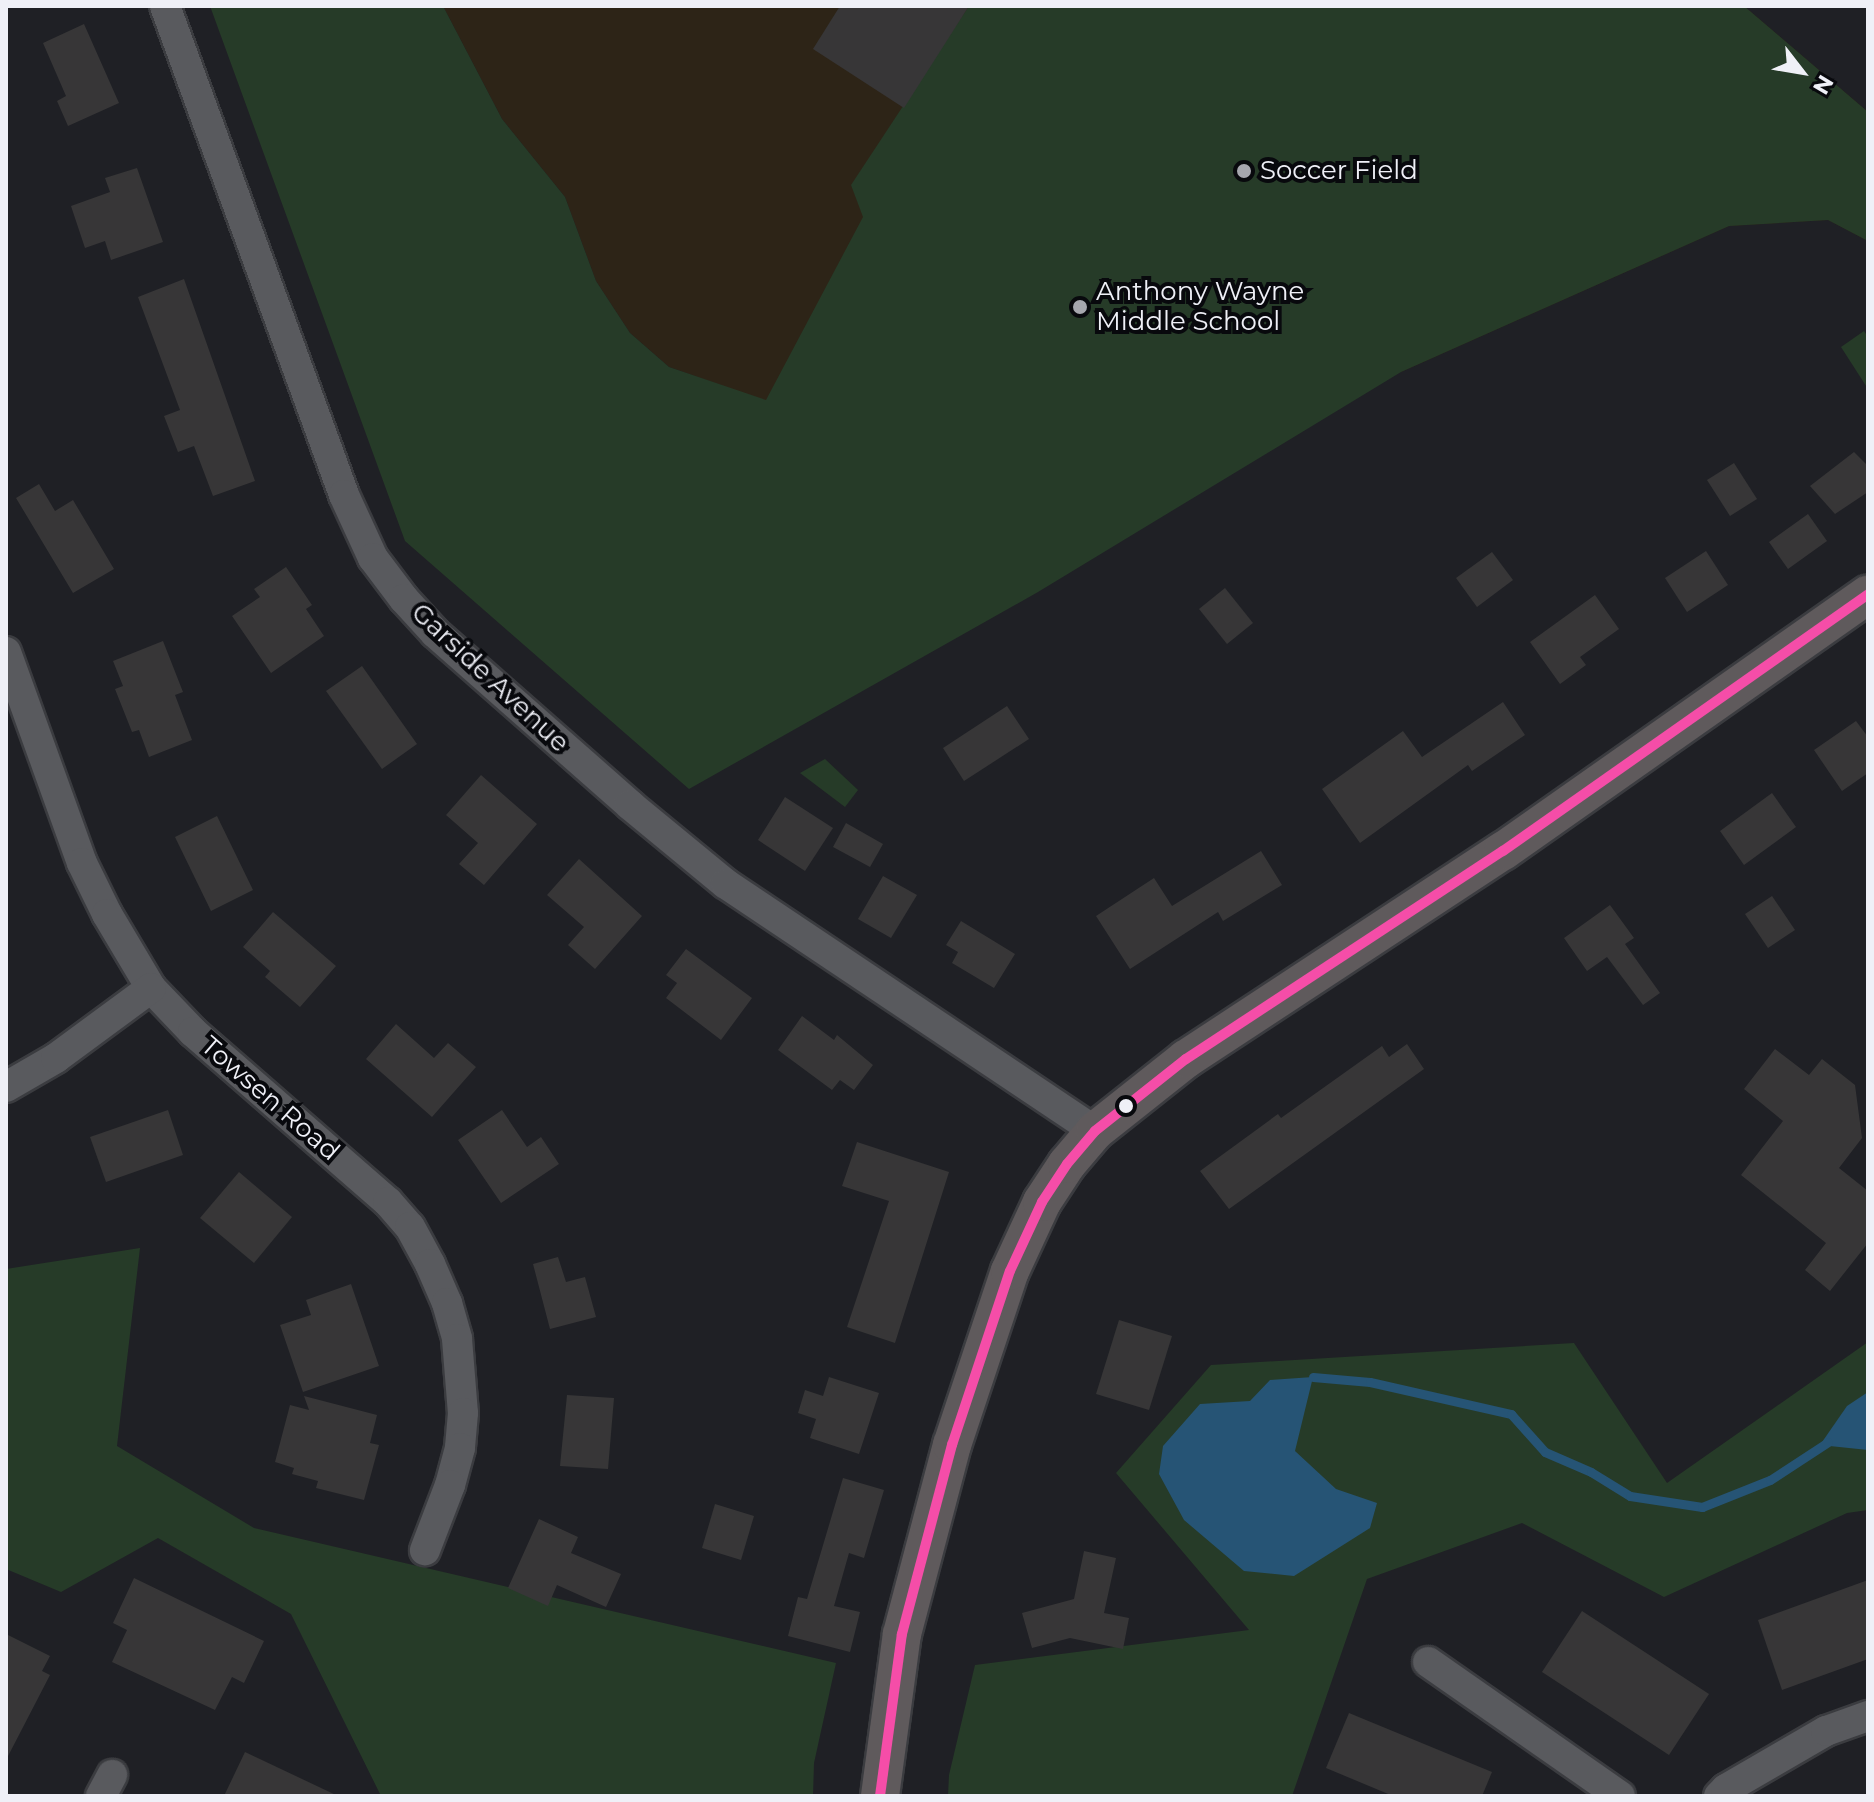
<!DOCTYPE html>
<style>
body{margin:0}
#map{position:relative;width:1874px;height:1802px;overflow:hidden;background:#1f2025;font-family:Montserrat,sans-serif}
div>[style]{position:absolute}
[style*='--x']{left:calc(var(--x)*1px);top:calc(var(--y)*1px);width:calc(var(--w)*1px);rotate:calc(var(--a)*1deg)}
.education>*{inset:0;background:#2d2417}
.green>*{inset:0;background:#263b28}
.water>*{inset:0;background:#265475}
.stream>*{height:9px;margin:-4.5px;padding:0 4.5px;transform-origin:4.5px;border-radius:4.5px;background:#265475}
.building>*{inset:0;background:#373637}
.roads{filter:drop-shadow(2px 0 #3b3c40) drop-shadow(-2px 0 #3b3c40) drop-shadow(0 2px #3b3c40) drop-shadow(0 -2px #3b3c40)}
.minor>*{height:30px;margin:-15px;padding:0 15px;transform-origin:15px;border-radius:15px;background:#595a5e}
.major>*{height:38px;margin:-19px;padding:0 19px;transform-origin:19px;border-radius:19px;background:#5f5a5c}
.bus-1>*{height:10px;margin:-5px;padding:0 5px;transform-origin:5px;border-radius:5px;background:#f54da8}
.dots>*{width:22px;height:22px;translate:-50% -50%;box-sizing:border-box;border:4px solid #08090d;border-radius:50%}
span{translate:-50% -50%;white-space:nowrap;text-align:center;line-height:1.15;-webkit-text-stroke:8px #08090d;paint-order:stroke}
.poi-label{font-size:26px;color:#eff0f7}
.left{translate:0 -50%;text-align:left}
.street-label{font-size:26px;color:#eff0f7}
.frame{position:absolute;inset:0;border:8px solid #eff0f7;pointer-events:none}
.north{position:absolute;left:1762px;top:32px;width:80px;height:80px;-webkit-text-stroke:6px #08090d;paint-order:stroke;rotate:121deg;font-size:22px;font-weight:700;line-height:32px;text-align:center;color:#eff0f7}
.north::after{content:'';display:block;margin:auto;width:28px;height:36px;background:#eff0f7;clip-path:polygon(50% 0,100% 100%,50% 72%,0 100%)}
</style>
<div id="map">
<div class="education">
<i style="clip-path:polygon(443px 6px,1744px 6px,1868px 112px,1868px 241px,1828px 220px,1729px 226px,1401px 372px,766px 401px,669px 367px,630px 333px,596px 281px,565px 197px,502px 119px)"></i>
</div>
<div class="green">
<i style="clip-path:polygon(210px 6px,443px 6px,502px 119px,565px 197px,596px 281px,630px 333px,669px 367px,766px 400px,863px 217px,851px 185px,969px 6px,1744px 6px,1868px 112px,1868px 241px,1828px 220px,1729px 226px,1401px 372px,1038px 592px,689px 789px,405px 541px)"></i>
<i style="clip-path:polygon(1864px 331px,1868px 337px,1868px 389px,1841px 347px)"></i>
<i style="clip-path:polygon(825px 759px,858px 790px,845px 807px,800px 773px)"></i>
<i style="clip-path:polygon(140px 1248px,117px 1446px,254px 1528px,836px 1663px,814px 1763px,813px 1796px,381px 1796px,291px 1614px,158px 1538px,61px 1592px,6px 1569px,6px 1269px)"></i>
<i style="clip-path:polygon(1868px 1342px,1868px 1510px,1847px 1513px,1664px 1597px,1522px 1523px,1367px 1579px,1292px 1796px,948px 1796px,949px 1775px,975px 1665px,1249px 1630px,1116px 1473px,1211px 1365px,1574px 1343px,1667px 1483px)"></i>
</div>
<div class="water">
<i style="clip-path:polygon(1313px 1377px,1295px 1451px,1336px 1489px,1377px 1503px,1370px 1528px,1294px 1576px,1244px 1571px,1184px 1520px,1159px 1474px,1163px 1446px,1200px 1404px,1250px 1401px,1270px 1380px)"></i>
<i style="clip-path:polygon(1868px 1392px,1868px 1450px,1820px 1445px,1847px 1406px)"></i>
</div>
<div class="stream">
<i style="--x:1313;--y:1377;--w:57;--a:5"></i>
<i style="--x:1370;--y:1382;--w:145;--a:12.8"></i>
<i style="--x:1511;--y:1414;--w:51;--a:48.2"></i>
<i style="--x:1545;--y:1452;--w:50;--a:23.5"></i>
<i style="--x:1591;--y:1472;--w:46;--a:31.6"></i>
<i style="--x:1630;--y:1496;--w:73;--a:8.7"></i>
<i style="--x:1702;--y:1507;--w:73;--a:-21.7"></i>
<i style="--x:1770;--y:1480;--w:69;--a:-33.2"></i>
</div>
<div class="building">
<i style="clip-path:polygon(840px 6px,969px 6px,904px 108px,813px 49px)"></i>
<i style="clip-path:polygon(84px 24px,119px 103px,68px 126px,57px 101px,66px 96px,43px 43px)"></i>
<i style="clip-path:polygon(137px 168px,163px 242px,111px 260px,105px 241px,85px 248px,71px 206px,110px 192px,105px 178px)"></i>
<i style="clip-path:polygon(184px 279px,255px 481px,213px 496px,194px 446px,178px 452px,164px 416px,180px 410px,138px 297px)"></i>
<i style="clip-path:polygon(1854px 452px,1868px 466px,1868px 492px,1835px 514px,1810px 486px)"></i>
<i style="clip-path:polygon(1734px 463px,1757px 499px,1730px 516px,1707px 480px)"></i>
<i style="clip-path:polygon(39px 484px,55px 511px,73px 500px,114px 569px,73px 593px,16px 498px)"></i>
<i style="clip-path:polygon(1808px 514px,1827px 541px,1788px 569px,1769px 542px)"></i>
<i style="clip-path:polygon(1706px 551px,1728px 585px,1687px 612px,1665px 578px)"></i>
<i style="clip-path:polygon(1492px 552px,1513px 580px,1477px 607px,1456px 578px)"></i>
<i style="clip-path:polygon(286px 567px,312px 605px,306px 609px,324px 636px,271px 673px,232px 616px,260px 597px,254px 589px)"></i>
<i style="clip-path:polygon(1225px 588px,1253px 623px,1227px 644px,1199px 609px)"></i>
<i style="clip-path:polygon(1595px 595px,1619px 629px,1580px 657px,1586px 665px,1560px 684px,1530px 642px)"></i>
<i style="clip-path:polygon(163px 641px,183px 692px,175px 695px,192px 740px,149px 757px,139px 730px,132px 732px,115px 689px,123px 686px,113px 661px)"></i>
<i style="clip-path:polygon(362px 666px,417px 744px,382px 769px,326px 691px)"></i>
<i style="clip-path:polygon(1503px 702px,1525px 735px,1472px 771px,1468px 765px,1360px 843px,1322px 789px,1403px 731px,1422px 757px)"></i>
<i style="clip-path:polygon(1007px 706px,1029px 739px,964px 781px,943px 748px)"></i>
<i style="clip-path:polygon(1856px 721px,1868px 737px,1868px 773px,1842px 791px,1814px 750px)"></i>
<i style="clip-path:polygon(481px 775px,537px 824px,484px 885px,459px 864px,478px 843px,446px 815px)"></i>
<i style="clip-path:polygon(1772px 793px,1796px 827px,1744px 865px,1720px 831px)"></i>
<i style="clip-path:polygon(785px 797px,833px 828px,805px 871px,758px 840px)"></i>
<i style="clip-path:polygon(217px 816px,253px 890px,211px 911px,175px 837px)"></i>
<i style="clip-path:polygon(846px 823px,883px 844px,870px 867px,833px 847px)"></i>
<i style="clip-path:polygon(1261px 851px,1282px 885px,1223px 921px,1218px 912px,1130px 969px,1096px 916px,1154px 878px,1172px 906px)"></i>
<i style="clip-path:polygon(579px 859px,642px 916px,595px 969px,568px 945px,584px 927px,547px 895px)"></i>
<i style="clip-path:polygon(883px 876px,917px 895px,891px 938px,858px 919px)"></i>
<i style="clip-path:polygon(1772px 896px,1795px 930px,1768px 948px,1745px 914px)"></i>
<i style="clip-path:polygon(1610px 905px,1634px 938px,1625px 944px,1660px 993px,1643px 1005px,1607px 957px,1587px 971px,1564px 938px)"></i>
<i style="clip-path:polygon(273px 912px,336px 966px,300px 1007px,265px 977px,270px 971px,243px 947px)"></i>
<i style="clip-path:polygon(961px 921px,1015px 954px,994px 988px,952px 963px,958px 952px,946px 945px)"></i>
<i style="clip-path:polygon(686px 949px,752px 998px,721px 1040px,666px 998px,677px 983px,666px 975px)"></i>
<i style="clip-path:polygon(802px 1016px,834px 1040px,837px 1035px,873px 1065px,854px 1090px,840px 1080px,832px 1090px,778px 1050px)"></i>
<i style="clip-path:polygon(396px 1024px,434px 1058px,448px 1043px,476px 1067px,432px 1117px,366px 1059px)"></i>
<i style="clip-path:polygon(1407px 1044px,1424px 1069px,1229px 1209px,1200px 1171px,1278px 1114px,1281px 1118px,1382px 1046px,1389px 1057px)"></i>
<i style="clip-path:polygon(1775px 1049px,1809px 1075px,1822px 1059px,1855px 1085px,1862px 1138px,1839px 1168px,1868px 1191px,1868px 1243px,1830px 1291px,1805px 1270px,1826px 1243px,1741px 1175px,1783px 1121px,1744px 1089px)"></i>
<i style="clip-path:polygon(168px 1110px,183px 1155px,106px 1182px,90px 1137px)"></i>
<i style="clip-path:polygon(502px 1110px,527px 1147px,541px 1137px,559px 1164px,501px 1203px,458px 1140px)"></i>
<i style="clip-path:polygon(857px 1142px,949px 1172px,895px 1343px,847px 1327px,889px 1201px,842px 1186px)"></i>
<i style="clip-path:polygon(239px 1172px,292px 1217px,254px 1263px,200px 1218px)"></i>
<i style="clip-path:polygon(558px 1257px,566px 1282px,585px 1277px,596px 1317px,550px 1329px,533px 1264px)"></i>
<i style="clip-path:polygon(351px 1284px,379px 1366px,303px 1392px,280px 1325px,311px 1315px,306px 1300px)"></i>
<i style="clip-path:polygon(1119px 1320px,1172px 1336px,1149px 1410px,1096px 1394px)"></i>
<i style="clip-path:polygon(829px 1377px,879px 1393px,859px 1454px,810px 1438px,816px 1419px,798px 1413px,805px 1390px,823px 1396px)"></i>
<i style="clip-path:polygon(567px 1395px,614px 1398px,608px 1469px,560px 1466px)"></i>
<i style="clip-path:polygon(304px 1396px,377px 1415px,370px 1443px,379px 1445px,364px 1500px,316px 1488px,318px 1481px,292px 1474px,294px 1468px,275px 1462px,290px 1405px,309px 1410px)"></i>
<i style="clip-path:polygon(843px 1478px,884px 1490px,864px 1558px,849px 1553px,834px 1606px,860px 1612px,850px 1652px,788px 1636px,798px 1597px,807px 1599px)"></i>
<i style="clip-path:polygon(715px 1504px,754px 1516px,741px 1560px,702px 1548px)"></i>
<i style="clip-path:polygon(539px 1519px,578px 1537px,571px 1553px,621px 1574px,606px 1607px,557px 1585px,548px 1606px,508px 1588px)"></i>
<i style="clip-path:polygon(1084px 1551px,1116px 1558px,1104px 1613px,1129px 1618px,1123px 1649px,1070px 1638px,1032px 1648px,1022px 1613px,1074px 1599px)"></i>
<i style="clip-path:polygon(134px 1578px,264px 1641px,244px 1683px,232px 1677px,215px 1710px,112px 1662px,127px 1630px,113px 1623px)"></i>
<i style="clip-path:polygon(1868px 1580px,1868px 1659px,1782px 1690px,1758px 1620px)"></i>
<i style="clip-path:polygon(1582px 1611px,1709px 1694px,1669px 1755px,1542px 1672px)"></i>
<i style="clip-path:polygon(6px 1634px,50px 1656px,42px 1671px,50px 1675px,6px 1760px)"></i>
<i style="clip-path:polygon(1349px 1713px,1492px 1772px,1482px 1796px,1393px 1796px,1326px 1768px)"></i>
<i style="clip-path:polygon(245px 1752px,338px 1796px,224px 1796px)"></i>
</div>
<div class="roads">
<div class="minor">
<i style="--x:165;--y:6;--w:521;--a:69.89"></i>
<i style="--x:344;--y:495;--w:69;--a:65.3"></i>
<i style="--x:373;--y:558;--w:51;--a:52.9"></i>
<i style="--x:404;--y:599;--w:46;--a:47.6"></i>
<i style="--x:435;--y:633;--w:260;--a:41.4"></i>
<i style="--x:630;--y:805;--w:124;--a:39.5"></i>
<i style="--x:726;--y:884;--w:444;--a:33.8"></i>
<i style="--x:6;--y:652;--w:224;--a:70.2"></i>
<i style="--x:82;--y:863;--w:57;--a:63.9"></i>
<i style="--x:107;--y:914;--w:86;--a:59.3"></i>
<i style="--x:151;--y:988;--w:61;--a:46.3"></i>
<i style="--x:193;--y:1032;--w:259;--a:41.1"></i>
<i style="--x:388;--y:1202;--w:33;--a:49"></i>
<i style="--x:410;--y:1227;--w:42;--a:61.6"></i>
<i style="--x:430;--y:1264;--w:43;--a:66.4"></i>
<i style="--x:447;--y:1303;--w:37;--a:74"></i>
<i style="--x:457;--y:1339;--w:74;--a:85.4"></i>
<i style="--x:463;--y:1413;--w:35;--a:95"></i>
<i style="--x:460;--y:1448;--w:38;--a:105"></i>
<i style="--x:450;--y:1485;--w:70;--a:111"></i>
<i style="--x:6;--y:1087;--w:58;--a:-30.1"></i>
<i style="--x:56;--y:1058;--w:118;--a:-36.4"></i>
<i style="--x:1428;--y:1662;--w:234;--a:34.9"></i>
<i style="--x:101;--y:1796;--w:24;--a:-62"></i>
<i style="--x:1719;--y:1796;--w:10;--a:-45"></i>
<i style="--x:1726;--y:1789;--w:116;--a:-30.1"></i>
<i style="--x:1826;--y:1731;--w:45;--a:-19.7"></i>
</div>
<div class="major">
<i style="--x:880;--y:1796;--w:163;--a:-82.3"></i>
<i style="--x:902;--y:1634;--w:196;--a:-75.2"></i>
<i style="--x:952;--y:1445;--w:183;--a:-71.6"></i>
<i style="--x:1010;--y:1271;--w:76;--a:-65.1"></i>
<i style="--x:1042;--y:1202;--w:45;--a:-56.7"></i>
<i style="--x:1067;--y:1164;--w:43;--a:-49.7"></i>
<i style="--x:1095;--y:1131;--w:116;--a:-38.4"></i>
<i style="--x:1186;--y:1059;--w:379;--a:-33.3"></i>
<i style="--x:1503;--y:851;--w:446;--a:-35.1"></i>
</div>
</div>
<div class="bus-1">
<i style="--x:880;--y:1796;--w:163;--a:-82.3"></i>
<i style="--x:902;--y:1634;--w:196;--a:-75.2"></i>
<i style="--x:952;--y:1445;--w:183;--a:-71.6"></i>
<i style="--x:1010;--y:1271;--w:76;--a:-65.1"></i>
<i style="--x:1042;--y:1202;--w:45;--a:-56.7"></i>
<i style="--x:1067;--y:1164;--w:43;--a:-49.7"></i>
<i style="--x:1095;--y:1131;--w:116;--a:-38.4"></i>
<i style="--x:1186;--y:1059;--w:379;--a:-33.3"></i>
<i style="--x:1503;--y:851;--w:446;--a:-35.1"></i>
</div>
<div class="dots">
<i style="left:1244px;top:171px;background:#a6a7ae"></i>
<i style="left:1080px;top:307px;background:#a6a7ae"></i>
<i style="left:1126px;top:1106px;background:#eff0f7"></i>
</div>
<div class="poi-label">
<span class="left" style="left:1260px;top:171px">Soccer Field</span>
<span class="left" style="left:1096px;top:307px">Anthony Wayne<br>Middle School</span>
</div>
<div class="street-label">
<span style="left:490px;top:678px;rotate:43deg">Garside Avenue</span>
<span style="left:270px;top:1099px;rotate:41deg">Towsen Road</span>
</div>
<div class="frame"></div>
<div class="north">N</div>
</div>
